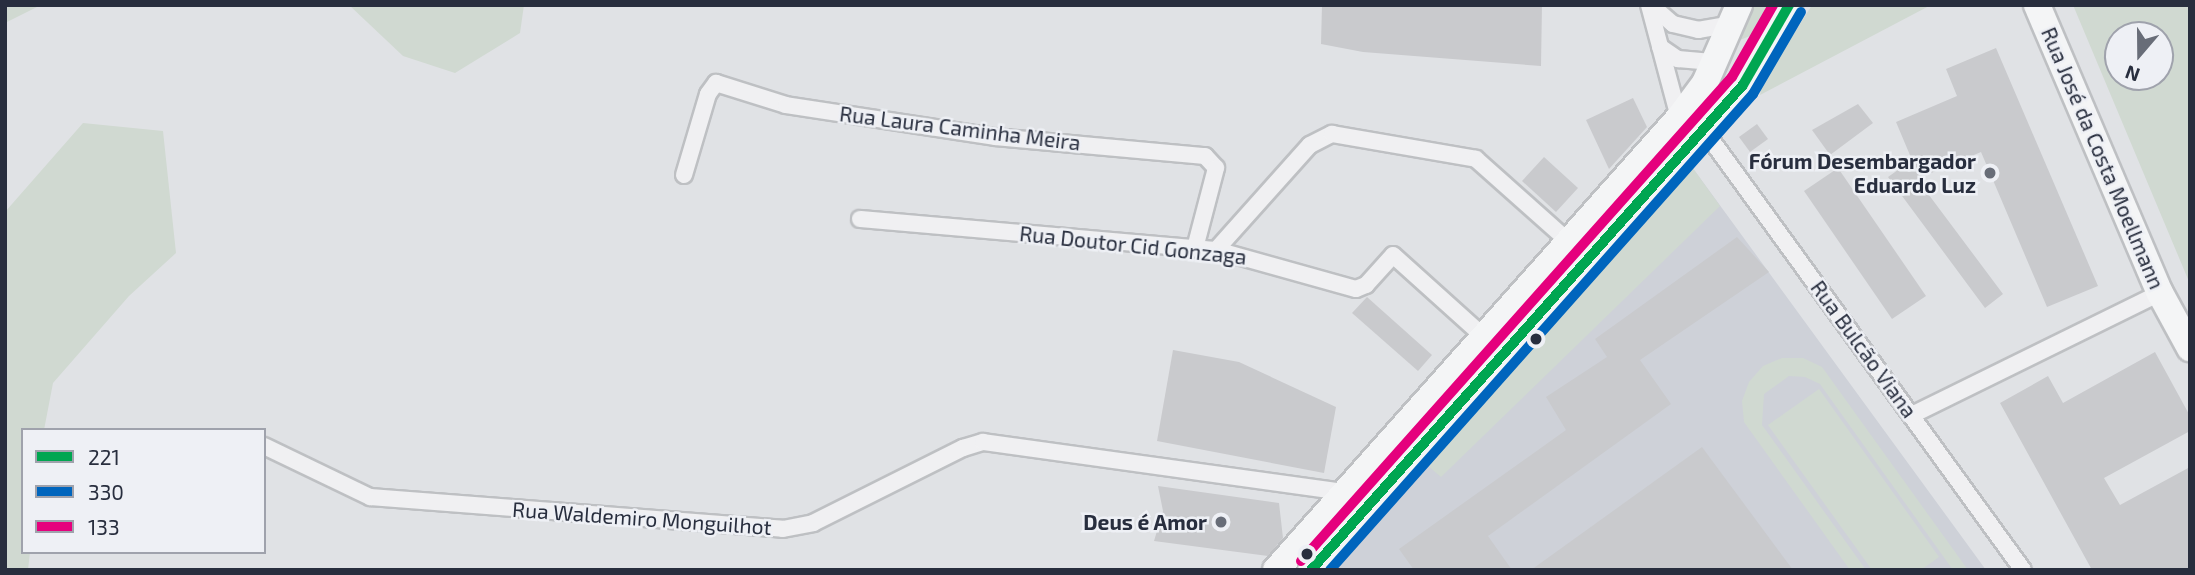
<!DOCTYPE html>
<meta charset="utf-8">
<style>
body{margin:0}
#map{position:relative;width:2195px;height:575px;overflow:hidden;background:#e0e2e5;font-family:"Exo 2",sans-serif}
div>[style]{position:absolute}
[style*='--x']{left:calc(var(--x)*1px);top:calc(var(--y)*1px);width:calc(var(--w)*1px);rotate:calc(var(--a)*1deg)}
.built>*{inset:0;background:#ced1d8}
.green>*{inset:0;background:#d0d9d1}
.building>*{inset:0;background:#c9cacd}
.roads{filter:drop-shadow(2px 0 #bec0c3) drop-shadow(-2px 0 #bec0c3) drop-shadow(0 2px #bec0c3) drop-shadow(0 -2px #bec0c3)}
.street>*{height:16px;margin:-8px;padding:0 8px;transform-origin:8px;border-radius:8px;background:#f0f0f2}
.primary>*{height:26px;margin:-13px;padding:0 13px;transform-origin:13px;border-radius:13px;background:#f4f5f6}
.bus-1>*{height:10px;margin:-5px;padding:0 5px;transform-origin:5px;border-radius:5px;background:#00a651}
.bus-2>*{height:10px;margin:-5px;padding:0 5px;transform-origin:5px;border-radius:5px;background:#0065bd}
.bus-3>*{height:10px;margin:-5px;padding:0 5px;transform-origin:5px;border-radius:5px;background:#e5007d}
.dots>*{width:19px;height:19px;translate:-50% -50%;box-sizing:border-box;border:4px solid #eef0f5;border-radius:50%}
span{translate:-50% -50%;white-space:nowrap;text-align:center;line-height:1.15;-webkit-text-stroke:5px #eef0f5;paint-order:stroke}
.street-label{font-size:21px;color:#282e3e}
.poi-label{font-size:21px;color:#282e3e;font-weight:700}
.right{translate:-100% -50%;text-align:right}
.frame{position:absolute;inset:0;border:7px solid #282e3e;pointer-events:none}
.legend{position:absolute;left:21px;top:428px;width:245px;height:126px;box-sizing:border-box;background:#eef0f5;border:2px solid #9fa2ac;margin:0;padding:9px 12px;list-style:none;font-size:21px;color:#282e3e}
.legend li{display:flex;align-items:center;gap:14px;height:35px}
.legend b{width:35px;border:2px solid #9fa2ac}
.north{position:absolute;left:2104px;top:21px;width:70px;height:70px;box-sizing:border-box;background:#eef0f5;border:2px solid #9fa2ac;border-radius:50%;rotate:200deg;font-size:19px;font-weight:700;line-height:28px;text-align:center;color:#282e3e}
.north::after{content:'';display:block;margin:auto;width:24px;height:32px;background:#686d78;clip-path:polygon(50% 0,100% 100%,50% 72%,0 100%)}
</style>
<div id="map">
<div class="built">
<i style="clip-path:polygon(1692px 167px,1986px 570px,1328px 570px,1427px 465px)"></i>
</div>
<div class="green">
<i style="clip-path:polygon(5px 5px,41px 5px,5px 23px)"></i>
<i style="clip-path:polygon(349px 5px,524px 5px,520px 33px,455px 73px,403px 56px)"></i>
<i style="clip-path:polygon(1754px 5px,1775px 5px,1755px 34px,1740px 40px)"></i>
<i style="clip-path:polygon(1812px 5px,1931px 5px,1760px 95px,1762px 84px)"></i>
<i style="clip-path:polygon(evenodd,2073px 5px,2190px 5px,2190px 284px,2073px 5px,2118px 35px,2160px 35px,2160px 77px,2118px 77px,2118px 35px)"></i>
<i style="clip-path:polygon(83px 123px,163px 131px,176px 253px,129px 296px,53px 383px,44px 430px,23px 430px,23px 552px,30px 552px,28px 570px,5px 570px,5px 212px)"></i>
<i style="clip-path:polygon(1692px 167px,1720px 206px,1441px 477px,1427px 465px)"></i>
<i style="clip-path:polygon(1782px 358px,1803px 358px,1822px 367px,1968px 570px,1953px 570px,1820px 384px,1805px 377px,1789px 376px,1764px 394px,1762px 425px,1866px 570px,1850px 570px,1744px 422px,1742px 401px,1749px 382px,1763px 366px)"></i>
<i style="clip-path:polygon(1819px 389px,1939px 557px,1921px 570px,1872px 570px,1768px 425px)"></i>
</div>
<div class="building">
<i style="clip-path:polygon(1322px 5px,1542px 5px,1541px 66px,1363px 52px,1321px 44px)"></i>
<i style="clip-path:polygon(1996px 48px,2098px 286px,2047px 307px,1981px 152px,1917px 179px,2003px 294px,1985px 308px,1888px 177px,1912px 160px,1896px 122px,1957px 96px,1946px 69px)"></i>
<i style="clip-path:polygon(1633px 98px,1647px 127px,1609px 169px,1586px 120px)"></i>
<i style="clip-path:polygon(1858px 104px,1873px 123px,1830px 155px,1812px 130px)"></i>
<i style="clip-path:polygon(1757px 124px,1768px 139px,1750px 152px,1739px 137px)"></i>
<i style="clip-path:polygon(1544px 157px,1578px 188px,1556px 212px,1522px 181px)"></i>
<i style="clip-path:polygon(1838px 168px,1926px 296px,1892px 319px,1804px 191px)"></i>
<i style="clip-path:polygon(1737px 237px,1769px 272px,1640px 360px,1671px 404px,1488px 536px,1512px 570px,1414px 570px,1399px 549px,1566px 430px,1546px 397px,1607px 357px,1595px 339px)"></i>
<i style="clip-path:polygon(1367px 297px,1432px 355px,1418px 371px,1352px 313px)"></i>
<i style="clip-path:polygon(1173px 350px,1239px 362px,1336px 407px,1324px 473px,1157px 441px)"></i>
<i style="clip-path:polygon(2155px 352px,2190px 416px,2190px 431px,2104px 478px,2120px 505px,2190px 467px,2190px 570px,2092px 570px,2000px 403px,2048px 376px,2063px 403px)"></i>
<i style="clip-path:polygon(1702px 447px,1793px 570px,1531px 570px)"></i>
<i style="clip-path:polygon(1158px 486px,1279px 503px,1283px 538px,1268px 556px,1154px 541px,1163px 511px)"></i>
</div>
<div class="roads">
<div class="street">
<i style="--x:1649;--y:5;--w:117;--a:75.1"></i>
<i style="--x:1651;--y:5;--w:29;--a:41"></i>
<i style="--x:1673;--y:24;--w:26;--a:13"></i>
<i style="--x:1698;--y:30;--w:34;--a:-10"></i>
<i style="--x:1660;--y:47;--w:22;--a:34"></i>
<i style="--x:1678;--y:59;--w:37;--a:5"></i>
<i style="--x:1704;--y:130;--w:543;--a:54.06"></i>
<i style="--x:684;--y:175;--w:84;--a:-73.5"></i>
<i style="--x:708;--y:94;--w:14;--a:-54"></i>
<i style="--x:716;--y:83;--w:73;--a:17.4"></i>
<i style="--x:786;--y:105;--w:211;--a:8.7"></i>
<i style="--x:995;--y:137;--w:211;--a:5.2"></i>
<i style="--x:1205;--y:156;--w:16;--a:47"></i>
<i style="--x:1216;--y:168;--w:83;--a:104.7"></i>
<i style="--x:860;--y:219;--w:357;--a:5"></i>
<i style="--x:1216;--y:250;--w:145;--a:15.6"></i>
<i style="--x:1356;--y:289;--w:11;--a:-22"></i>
<i style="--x:1366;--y:285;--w:40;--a:-48"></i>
<i style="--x:1393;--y:255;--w:120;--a:42"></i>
<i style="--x:1216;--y:250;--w:141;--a:-48.2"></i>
<i style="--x:1310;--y:145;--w:25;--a:-27"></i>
<i style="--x:1332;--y:134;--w:146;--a:9.8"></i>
<i style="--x:1476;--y:159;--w:123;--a:41.7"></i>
<i style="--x:1912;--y:415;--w:276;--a:-26.2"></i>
<i style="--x:264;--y:446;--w:118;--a:25.7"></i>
<i style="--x:370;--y:497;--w:414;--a:4.4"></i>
<i style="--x:783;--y:529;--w:31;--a:-11"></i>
<i style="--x:813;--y:523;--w:168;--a:-26.6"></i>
<i style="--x:963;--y:448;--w:21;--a:-17"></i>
<i style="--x:983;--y:442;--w:365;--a:7.9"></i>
</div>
<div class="primary">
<i style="--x:2037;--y:5;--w:313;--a:66.9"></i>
<i style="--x:2160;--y:293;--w:63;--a:61.4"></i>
<i style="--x:1276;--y:570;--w:606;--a:-48.28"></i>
<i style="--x:1679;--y:118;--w:44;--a:-53.4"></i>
<i style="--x:1705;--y:83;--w:85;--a:-66.4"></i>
<i style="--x:1311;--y:570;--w:649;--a:-48.31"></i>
<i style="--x:1743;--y:85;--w:92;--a:-60.1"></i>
</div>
</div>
<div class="bus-1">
<i style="--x:1311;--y:570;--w:649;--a:-48.31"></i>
<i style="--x:1743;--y:85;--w:92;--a:-60.1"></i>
</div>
<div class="bus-2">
<i style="--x:1330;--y:570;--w:637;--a:-48.37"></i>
<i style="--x:1753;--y:94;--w:95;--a:-59.7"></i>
</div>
<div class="bus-3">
<i style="--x:1301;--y:561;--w:648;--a:-48.32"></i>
<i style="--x:1732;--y:77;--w:83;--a:-60.3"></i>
</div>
<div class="dots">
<i style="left:1990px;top:173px;background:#686d78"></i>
<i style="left:1536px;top:339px;background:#282e3e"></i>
<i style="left:1221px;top:522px;background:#686d78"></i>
<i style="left:1307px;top:554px;background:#282e3e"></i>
</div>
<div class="street-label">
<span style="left:960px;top:128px;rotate:7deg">Rua Laura Caminha Meira</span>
<span style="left:2103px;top:158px;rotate:67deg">Rua José da Costa Moellmann</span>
<span style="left:1133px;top:245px;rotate:6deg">Rua Doutor Cid Gonzaga</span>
<span style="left:1864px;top:349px;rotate:54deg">Rua Bulcão Viana</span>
<span style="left:642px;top:518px;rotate:4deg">Rua Waldemiro Monguilhot</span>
</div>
<div class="poi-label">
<span class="right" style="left:1976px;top:173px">Fórum Desembargador<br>Eduardo Luz</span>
<span class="right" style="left:1207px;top:522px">Deus é Amor</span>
</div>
<div class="frame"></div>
<ul class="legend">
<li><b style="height:9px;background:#00a651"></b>221</li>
<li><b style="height:9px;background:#0065bd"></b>330</li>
<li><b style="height:9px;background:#e5007d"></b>133</li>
</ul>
<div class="north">N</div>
</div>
